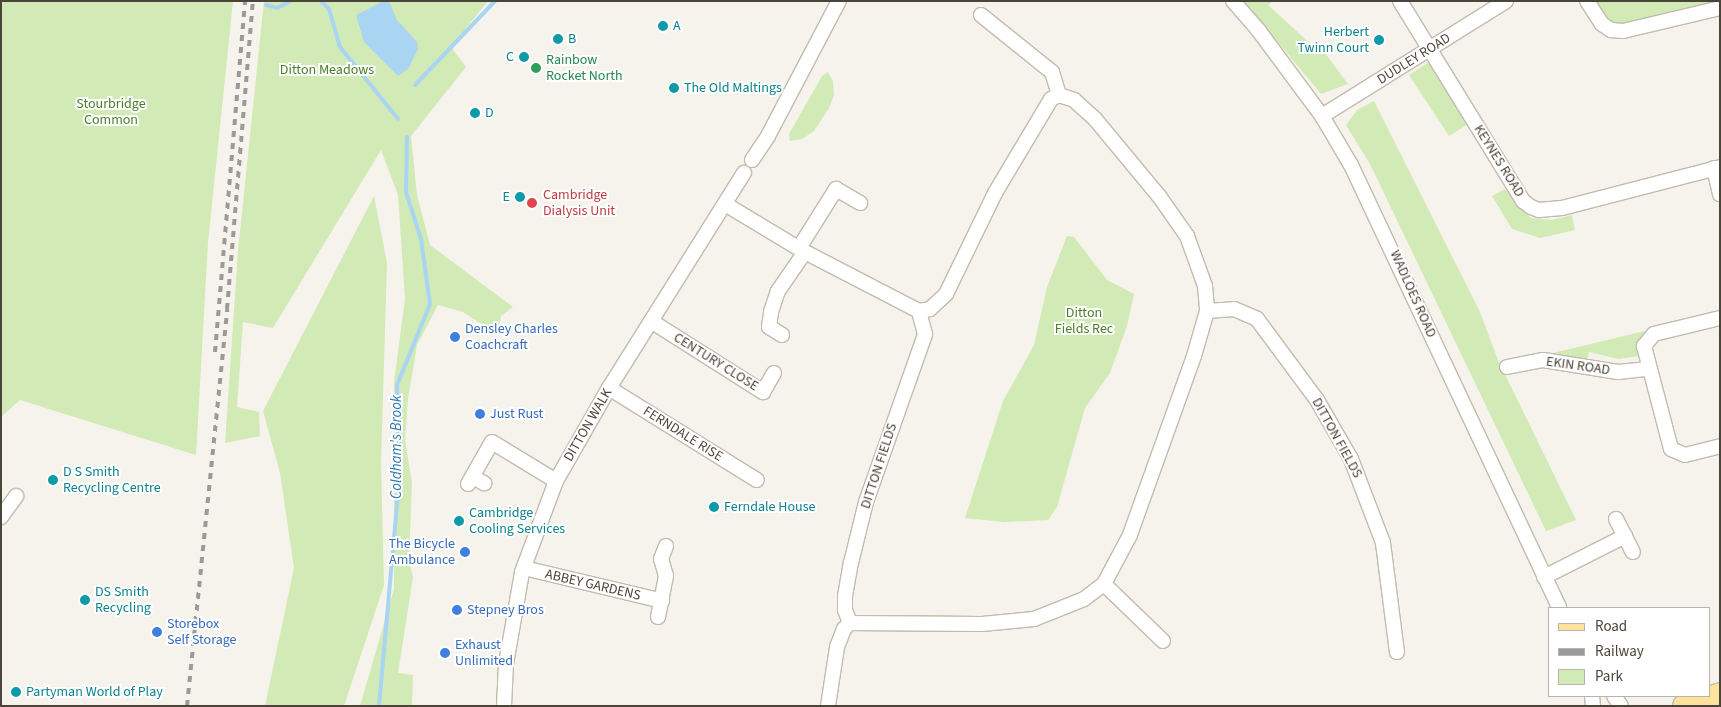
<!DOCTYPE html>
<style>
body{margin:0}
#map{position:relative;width:1721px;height:707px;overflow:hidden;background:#f6f3ec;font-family:"Source Sans 3",sans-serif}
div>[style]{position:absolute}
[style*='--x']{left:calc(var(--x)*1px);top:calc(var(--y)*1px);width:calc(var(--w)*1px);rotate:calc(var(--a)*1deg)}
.green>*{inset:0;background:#d2eab5}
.water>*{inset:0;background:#a9d4f2}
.stream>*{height:4px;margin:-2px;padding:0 2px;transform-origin:2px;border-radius:2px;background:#a9d4f2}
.roads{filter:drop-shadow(1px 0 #c2bbae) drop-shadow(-1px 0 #c2bbae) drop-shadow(0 1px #c2bbae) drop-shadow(0 -1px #c2bbae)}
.street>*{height:14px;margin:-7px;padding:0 7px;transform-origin:7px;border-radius:7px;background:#fff}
.primary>*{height:22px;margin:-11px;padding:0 11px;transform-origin:11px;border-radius:11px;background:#ffe39c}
.rail>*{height:4px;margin-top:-2px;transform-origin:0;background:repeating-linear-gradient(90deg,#9a9a9a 0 6px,transparent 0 12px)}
.dots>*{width:14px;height:14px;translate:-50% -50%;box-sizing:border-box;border:2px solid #fff;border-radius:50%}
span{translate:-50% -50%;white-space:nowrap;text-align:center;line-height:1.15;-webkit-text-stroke:4px #fff;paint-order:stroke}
.culture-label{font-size:14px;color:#0d838f}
.left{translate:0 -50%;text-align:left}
.right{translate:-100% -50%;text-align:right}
.street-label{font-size:14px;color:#4b4439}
.leisure-label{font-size:14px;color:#27864d}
.park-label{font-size:14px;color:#4a7f2a}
.health-label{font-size:14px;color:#be3a42}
.shop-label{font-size:14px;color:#366cbe}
.water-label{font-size:15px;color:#2e7ab2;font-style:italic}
.frame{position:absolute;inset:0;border:2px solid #4b4439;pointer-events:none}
.legend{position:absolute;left:1548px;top:607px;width:162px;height:90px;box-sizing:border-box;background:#fff;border:1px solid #b7b4b0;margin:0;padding:6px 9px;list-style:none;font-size:15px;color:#4b4439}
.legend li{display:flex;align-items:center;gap:10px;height:25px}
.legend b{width:25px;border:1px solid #b7b4b0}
</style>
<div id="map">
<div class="green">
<i style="clip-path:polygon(1px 1px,233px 1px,208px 243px,196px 455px,20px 400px,1px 417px)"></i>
<i style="clip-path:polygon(264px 1px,488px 1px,451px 47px,466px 67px,411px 136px,417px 195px,430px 245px,513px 307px,501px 316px,498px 335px,463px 312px,438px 305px,417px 345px,408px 399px,405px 440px,412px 483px,409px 561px,413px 577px,398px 673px,413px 675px,412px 706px,360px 706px,394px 589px,394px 382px,405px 299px,398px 195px,381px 150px,273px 328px,243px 322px,237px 407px,259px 412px,260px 436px,225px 443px,238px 251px)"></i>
<i style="clip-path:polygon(1244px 1px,1273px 1px,1268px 5px,1315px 48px,1319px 45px,1348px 84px,1321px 94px)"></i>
<i style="clip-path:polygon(1593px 1px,1720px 1px,1720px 2px,1617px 26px,1608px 23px)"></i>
<i style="clip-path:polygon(1429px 62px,1468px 124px,1449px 136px,1409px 75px)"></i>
<i style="clip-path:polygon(828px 72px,833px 81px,834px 95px,829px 108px,814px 131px,802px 139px,790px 141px,789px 134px,822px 76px)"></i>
<i style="clip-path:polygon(1374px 101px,1480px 312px,1498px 360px,1576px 520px,1546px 531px,1370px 164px,1346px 125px,1357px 110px)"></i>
<i style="clip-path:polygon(1505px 189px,1531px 218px,1552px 220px,1572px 215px,1575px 230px,1540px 238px,1512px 229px,1492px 196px)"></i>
<i style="clip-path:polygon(374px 196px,387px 263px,381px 462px,384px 585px,344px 706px,265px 706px,294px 568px,280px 473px,263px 411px)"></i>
<i style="clip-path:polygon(1067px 236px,1074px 237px,1107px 280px,1134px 294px,1127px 326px,1110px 373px,1085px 408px,1057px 507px,1048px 520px,1004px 522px,965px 518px,1003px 401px,1034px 345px,1047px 287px)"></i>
<i style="clip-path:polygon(1649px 330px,1640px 356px,1618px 359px,1589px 352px,1587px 361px,1555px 359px,1549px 354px)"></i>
</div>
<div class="water">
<i style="clip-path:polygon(384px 1px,389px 1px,397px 20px,417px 42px,418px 49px,408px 69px,398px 76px,364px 42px,356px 15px)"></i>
</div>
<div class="stream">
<i style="--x:321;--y:1;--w:11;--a:45"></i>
<i style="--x:329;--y:9;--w:40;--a:74"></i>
<i style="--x:340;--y:47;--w:92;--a:51.1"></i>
<i style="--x:266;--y:5;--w:11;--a:15"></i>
<i style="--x:277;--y:8;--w:16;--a:-27"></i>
<i style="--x:415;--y:85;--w:116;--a:-46.4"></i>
<i style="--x:379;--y:706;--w:236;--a:-84.9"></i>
<i style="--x:400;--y:471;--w:86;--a:-92"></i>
<i style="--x:397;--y:385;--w:87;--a:-67.8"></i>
<i style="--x:430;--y:304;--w:66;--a:-97.9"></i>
<i style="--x:421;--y:239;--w:49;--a:-107.7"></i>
<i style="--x:406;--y:192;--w:55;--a:-89"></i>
</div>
<div class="roads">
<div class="street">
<i style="--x:1233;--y:1;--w:40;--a:49"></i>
<i style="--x:1259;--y:31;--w:106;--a:53.5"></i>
<i style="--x:1322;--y:116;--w:57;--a:59.4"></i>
<i style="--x:1351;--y:165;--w:489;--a:64.8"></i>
<i style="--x:1400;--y:1;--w:235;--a:58.4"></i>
<i style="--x:1523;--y:201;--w:10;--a:37"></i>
<i style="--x:1531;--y:207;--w:9;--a:21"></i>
<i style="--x:1539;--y:210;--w:23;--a:-5"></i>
<i style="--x:1562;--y:208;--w:163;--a:-14.5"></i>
<i style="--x:1587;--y:1;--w:27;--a:57"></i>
<i style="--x:1602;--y:24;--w:11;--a:34"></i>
<i style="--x:1611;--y:30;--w:12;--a:5"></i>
<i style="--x:1623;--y:31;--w:100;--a:-13.3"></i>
<i style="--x:981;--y:15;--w:91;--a:38.8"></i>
<i style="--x:1052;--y:72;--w:24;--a:73"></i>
<i style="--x:1322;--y:116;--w:217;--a:-32"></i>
<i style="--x:752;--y:160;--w:29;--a:-56"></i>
<i style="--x:768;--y:136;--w:153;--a:-62.3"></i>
<i style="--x:1714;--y:168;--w:27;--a:77"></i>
<i style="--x:725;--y:204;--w:93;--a:31"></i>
<i style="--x:805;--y:252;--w:128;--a:27.4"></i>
<i style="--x:919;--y:311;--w:11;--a:-10"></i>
<i style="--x:930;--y:309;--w:22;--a:-43"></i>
<i style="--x:946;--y:294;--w:112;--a:-64.1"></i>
<i style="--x:995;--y:193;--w:109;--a:-59.2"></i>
<i style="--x:1051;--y:99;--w:9;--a:-27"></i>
<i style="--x:1059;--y:95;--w:16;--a:18"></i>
<i style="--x:1074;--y:100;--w:28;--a:42"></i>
<i style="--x:1095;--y:119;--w:100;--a:50.3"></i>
<i style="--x:1159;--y:196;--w:49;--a:55"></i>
<i style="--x:1187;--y:236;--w:53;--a:70.2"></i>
<i style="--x:1205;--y:286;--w:25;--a:85"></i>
<i style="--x:1207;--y:311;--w:47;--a:106.1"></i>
<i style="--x:1194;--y:356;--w:190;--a:109.7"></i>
<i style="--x:1130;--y:535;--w:55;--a:118"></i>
<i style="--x:1104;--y:584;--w:82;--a:44"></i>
<i style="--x:799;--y:248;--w:70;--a:-57.9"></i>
<i style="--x:836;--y:189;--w:28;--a:30"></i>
<i style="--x:1207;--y:311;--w:27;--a:-4"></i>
<i style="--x:1234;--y:309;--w:25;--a:23"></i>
<i style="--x:1257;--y:319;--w:101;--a:53.5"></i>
<i style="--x:1317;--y:400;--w:68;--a:60"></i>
<i style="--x:1351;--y:459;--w:90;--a:69.1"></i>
<i style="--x:1383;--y:543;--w:110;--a:82.7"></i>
<i style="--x:1720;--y:318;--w:68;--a:166.4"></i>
<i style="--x:1654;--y:334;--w:16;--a:130"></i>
<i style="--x:1644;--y:346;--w:106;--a:75.3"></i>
<i style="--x:1671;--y:449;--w:15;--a:23"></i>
<i style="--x:1685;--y:455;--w:36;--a:-14"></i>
<i style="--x:651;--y:321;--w:133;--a:32.4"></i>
<i style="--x:763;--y:392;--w:22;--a:-60"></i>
<i style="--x:782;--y:335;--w:15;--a:-148"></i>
<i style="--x:769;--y:327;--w:15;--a:-82"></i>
<i style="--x:771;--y:312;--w:22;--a:-72"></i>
<i style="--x:778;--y:291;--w:47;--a:-55.3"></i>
<i style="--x:1507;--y:367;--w:37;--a:-11"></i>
<i style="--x:1543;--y:360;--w:76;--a:9.1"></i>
<i style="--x:1618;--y:372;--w:30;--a:-6"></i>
<i style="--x:609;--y:388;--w:174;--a:31.9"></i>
<i style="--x:473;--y:477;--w:13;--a:29"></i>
<i style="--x:468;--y:484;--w:48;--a:-60.3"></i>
<i style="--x:492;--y:442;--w:75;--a:31.4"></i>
<i style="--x:1;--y:517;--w:26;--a:-54"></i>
<i style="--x:1616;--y:519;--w:37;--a:63"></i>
<i style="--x:524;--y:568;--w:142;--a:13.4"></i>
<i style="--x:1544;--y:577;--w:91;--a:-26.8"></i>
<i style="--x:658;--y:617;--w:42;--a:-79"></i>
<i style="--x:666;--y:576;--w:18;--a:-106"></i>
<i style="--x:661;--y:559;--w:14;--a:-69"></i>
<i style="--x:850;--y:623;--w:14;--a:-111"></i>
<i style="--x:845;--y:610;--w:14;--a:-90"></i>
<i style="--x:845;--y:596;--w:34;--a:-80"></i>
<i style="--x:851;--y:563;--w:63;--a:-76.2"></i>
<i style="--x:866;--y:502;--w:178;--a:-70.6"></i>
<i style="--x:925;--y:334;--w:24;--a:-105"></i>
<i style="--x:1592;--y:696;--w:10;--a:84"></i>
<i style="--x:1614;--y:696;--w:12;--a:55"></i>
<i style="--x:504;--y:706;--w:42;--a:-87.3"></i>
<i style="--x:506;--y:664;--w:93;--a:-80.1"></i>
<i style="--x:522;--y:572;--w:97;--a:-69.5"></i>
<i style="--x:556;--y:481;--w:107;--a:-60.3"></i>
<i style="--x:609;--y:388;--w:254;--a:-57.9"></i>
<i style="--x:828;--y:706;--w:60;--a:-81.3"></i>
<i style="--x:837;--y:647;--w:19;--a:-69"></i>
<i style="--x:844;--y:629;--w:8;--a:-45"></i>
<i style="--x:850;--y:623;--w:132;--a:0.4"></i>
<i style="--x:982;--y:624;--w:52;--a:-5.5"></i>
<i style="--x:1034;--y:619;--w:54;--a:-21.8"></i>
<i style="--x:1084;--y:599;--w:25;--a:-37"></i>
</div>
<div class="primary">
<i style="--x:1684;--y:706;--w:38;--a:-18"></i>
</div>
</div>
<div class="rail">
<i style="--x:215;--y:352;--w:352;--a:-85.1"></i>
<i style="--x:187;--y:706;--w:399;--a:-84.2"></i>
<i style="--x:227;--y:309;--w:309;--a:-85.2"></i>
</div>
<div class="dots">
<i style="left:663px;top:26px;background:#0f9aa8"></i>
<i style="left:558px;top:39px;background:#0f9aa8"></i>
<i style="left:1379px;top:40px;background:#0f9aa8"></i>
<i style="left:524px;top:57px;background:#0f9aa8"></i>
<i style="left:536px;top:68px;background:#2e9e5b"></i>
<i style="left:674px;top:88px;background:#0f9aa8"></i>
<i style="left:475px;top:113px;background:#0f9aa8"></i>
<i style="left:520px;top:197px;background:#0f9aa8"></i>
<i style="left:532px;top:203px;background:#e0444e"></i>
<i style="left:455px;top:337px;background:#3f7fe0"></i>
<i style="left:480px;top:414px;background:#3f7fe0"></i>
<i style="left:53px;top:480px;background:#0f9aa8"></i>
<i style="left:714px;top:507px;background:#0f9aa8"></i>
<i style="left:459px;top:521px;background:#0f9aa8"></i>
<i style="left:465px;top:552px;background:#3f7fe0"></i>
<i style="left:85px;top:600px;background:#0f9aa8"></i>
<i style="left:457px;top:610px;background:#3f7fe0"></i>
<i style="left:157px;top:632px;background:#3f7fe0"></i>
<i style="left:445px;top:653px;background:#3f7fe0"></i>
<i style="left:16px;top:692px;background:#0f9aa8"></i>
</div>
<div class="culture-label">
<span class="left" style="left:673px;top:26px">A</span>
<span class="right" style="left:1369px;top:40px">Herbert<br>Twinn Court</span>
<span class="left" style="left:568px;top:39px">B</span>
<span class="right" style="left:514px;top:57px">C</span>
<span class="left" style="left:684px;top:88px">The Old Maltings</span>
<span class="left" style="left:485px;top:113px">D</span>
<span class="right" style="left:510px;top:197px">E</span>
<span class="left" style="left:63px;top:480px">D S Smith<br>Recycling Centre</span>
<span class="left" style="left:724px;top:507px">Ferndale House</span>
<span class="left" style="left:469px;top:521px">Cambridge<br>Cooling Services</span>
<span class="left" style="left:95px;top:600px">DS Smith<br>Recycling</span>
<span class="left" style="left:26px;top:692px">Partyman World of Play</span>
</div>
<div class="street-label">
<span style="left:1414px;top:59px;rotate:-32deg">DUDLEY ROAD</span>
<span style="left:1499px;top:161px;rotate:58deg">KEYNES ROAD</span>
<span style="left:1413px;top:294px;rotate:66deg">WADLOES ROAD</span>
<span style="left:716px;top:362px;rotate:32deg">CENTURY CLOSE</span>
<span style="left:1578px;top:366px;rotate:8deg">EKIN ROAD</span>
<span style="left:588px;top:425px;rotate:-60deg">DITTON WALK</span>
<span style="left:683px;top:434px;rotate:32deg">FERNDALE RISE</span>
<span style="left:1337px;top:438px;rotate:61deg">DITTON FIELDS</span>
<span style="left:879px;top:466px;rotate:-72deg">DITTON FIELDS</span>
<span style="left:593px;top:585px;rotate:13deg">ABBEY GARDENS</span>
</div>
<div class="leisure-label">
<span class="left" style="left:546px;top:68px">Rainbow<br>Rocket North</span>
</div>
<div class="park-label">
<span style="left:327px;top:70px">Ditton Meadows</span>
<span style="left:111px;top:112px">Stourbridge<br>Common</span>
<span style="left:1084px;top:321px">Ditton<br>Fields Rec</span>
</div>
<div class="health-label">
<span class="left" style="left:543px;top:203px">Cambridge<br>Dialysis Unit</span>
</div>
<div class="shop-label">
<span class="left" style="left:465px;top:337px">Densley Charles<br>Coachcraft</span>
<span class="left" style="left:490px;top:414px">Just Rust</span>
<span class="right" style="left:455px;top:552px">The Bicycle<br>Ambulance</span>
<span class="left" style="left:467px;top:610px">Stepney Bros</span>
<span class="left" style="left:167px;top:632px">Storebox<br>Self Storage</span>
<span class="left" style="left:455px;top:653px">Exhaust<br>Unlimited</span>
</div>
<div class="water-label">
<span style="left:397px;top:447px;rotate:-90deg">Coldham's Brook</span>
</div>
<div class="frame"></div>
<ul class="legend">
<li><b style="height:6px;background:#ffe39c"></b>Road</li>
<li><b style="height:6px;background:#9a9a9a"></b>Railway</li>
<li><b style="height:14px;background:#d2eab5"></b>Park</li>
</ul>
</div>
